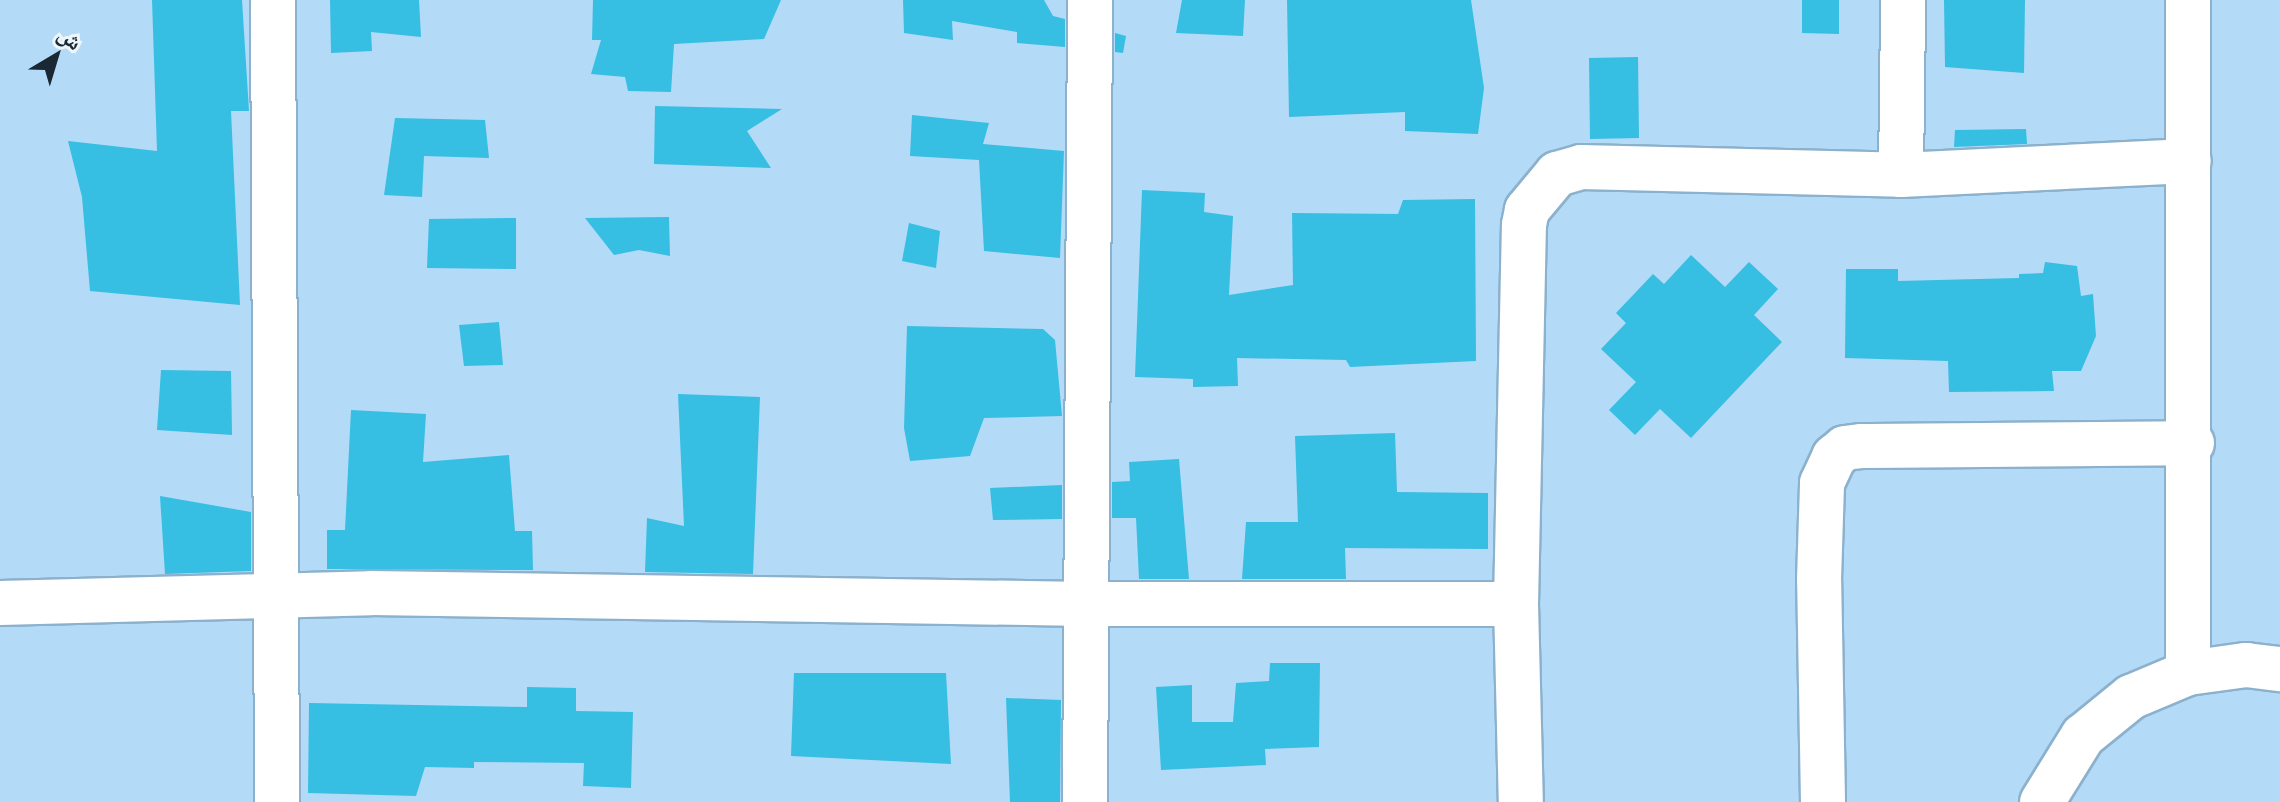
<!DOCTYPE html>
<meta charset="utf-8">
<style>
body{margin:0}
#map{position:relative;width:2280px;height:802px;overflow:hidden;background:#b3daf7;font-family:"Open Sans","Noto Naskh Arabic",sans-serif}
div>[style]{position:absolute}
[style*='--x']{left:calc(var(--x)*1px);top:calc(var(--y)*1px);width:calc(var(--w)*1px);rotate:calc(var(--a)*1deg)}
.building>*{inset:0;background:#37bee3}
.roads{filter:drop-shadow(2px 0 #8cb1cd) drop-shadow(-2px 0 #8cb1cd) drop-shadow(0 2px #8cb1cd) drop-shadow(0 -2px #8cb1cd)}
.minor>*{height:44px;margin:-22px;padding:0 22px;transform-origin:22px;border-radius:22px;background:#fff}
span{translate:-50% -50%;white-space:nowrap;text-align:center;line-height:1.15;-webkit-text-stroke:6px #eef6fc;paint-order:stroke}
.north{position:absolute;left:16px;top:16px;width:80px;height:80px;-webkit-text-stroke:6px #eef6fc;paint-order:stroke;rotate:38deg;font-size:22px;font-weight:700;line-height:32px;text-align:center;color:#192833}
.north::after{content:'';display:block;margin:auto;width:28px;height:36px;background:#192833;clip-path:polygon(50% 0,100% 100%,50% 72%,0 100%)}
</style>
<div id="map">
<div class="building">
<i style="clip-path:polygon(152px 0,242px 0,249px 111px,231px 111px,240px 305px,90px 291px,82px 197px,68px 141px,157px 151px)"></i>
<i style="clip-path:polygon(330px 0,419px 0,421px 37px,371px 32px,372px 51px,331px 53px)"></i>
<i style="clip-path:polygon(593px 0,781px 0,764px 39px,674px 44px,671px 92px,628px 91px,625px 77px,591px 74px,601px 40px,592px 40px)"></i>
<i style="clip-path:polygon(903px 0,1044px 0,1053px 16px,1065px 19px,1065px 47px,1017px 43px,1017px 32px,952px 21px,953px 40px,904px 33px)"></i>
<i style="clip-path:polygon(1182px 0,1245px 0,1243px 36px,1176px 33px)"></i>
<i style="clip-path:polygon(1287px 0,1471px 0,1484px 88px,1478px 134px,1405px 131px,1405px 112px,1289px 117px)"></i>
<i style="clip-path:polygon(1802px 0,1839px 0,1839px 34px,1802px 33px)"></i>
<i style="clip-path:polygon(1944px 0,2025px 0,2024px 73px,1945px 67px)"></i>
<i style="clip-path:polygon(1115px 33px,1126px 36px,1123px 53px,1115px 52px)"></i>
<i style="clip-path:polygon(1638px 57px,1639px 138px,1590px 139px,1589px 58px)"></i>
<i style="clip-path:polygon(655px 106px,782px 109px,747px 131px,771px 168px,654px 164px)"></i>
<i style="clip-path:polygon(912px 115px,989px 123px,983px 144px,1064px 151px,1060px 258px,984px 251px,979px 160px,910px 156px)"></i>
<i style="clip-path:polygon(395px 118px,485px 120px,489px 158px,424px 156px,422px 197px,384px 195px)"></i>
<i style="clip-path:polygon(2026px 129px,2027px 144px,1954px 147px,1955px 130px)"></i>
<i style="clip-path:polygon(1142px 190px,1205px 193px,1204px 212px,1233px 216px,1229px 295px,1293px 285px,1292px 213px,1398px 214px,1403px 200px,1475px 199px,1476px 361px,1350px 367px,1346px 360px,1237px 358px,1238px 386px,1193px 387px,1193px 379px,1135px 377px)"></i>
<i style="clip-path:polygon(669px 217px,670px 256px,639px 250px,614px 255px,585px 218px)"></i>
<i style="clip-path:polygon(516px 218px,516px 269px,427px 268px,429px 219px)"></i>
<i style="clip-path:polygon(909px 223px,940px 231px,936px 268px,902px 261px)"></i>
<i style="clip-path:polygon(1691px 255px,1725px 287px,1749px 262px,1778px 289px,1754px 315px,1782px 342px,1691px 438px,1660px 409px,1635px 435px,1609px 410px,1636px 382px,1601px 349px,1626px 323px,1616px 313px,1653px 274px,1664px 284px)"></i>
<i style="clip-path:polygon(2045px 262px,2077px 266px,2081px 296px,2093px 294px,2096px 336px,2081px 371px,2052px 371px,2054px 391px,1949px 392px,1948px 361px,1845px 358px,1846px 269px,1898px 269px,1898px 281px,2019px 278px,2019px 274px,2043px 273px)"></i>
<i style="clip-path:polygon(499px 322px,503px 365px,464px 366px,459px 325px)"></i>
<i style="clip-path:polygon(907px 326px,1043px 329px,1055px 340px,1062px 416px,984px 418px,970px 456px,910px 461px,904px 428px)"></i>
<i style="clip-path:polygon(161px 370px,231px 371px,232px 435px,157px 430px)"></i>
<i style="clip-path:polygon(678px 394px,760px 397px,753px 574px,645px 572px,647px 518px,684px 526px)"></i>
<i style="clip-path:polygon(351px 410px,426px 414px,423px 462px,509px 455px,515px 531px,532px 531px,533px 570px,327px 569px,327px 530px,345px 530px)"></i>
<i style="clip-path:polygon(1395px 433px,1397px 492px,1488px 493px,1488px 549px,1345px 548px,1346px 579px,1242px 579px,1246px 522px,1298px 522px,1295px 436px)"></i>
<i style="clip-path:polygon(1179px 459px,1189px 579px,1139px 579px,1136px 518px,1112px 518px,1112px 482px,1130px 481px,1129px 462px)"></i>
<i style="clip-path:polygon(1062px 485px,1062px 519px,993px 520px,990px 488px)"></i>
<i style="clip-path:polygon(160px 496px,251px 512px,251px 571px,165px 574px)"></i>
<i style="clip-path:polygon(1270px 663px,1320px 663px,1319px 747px,1265px 749px,1266px 765px,1161px 770px,1156px 687px,1192px 685px,1192px 722px,1233px 722px,1236px 683px,1269px 681px)"></i>
<i style="clip-path:polygon(794px 673px,946px 673px,951px 764px,791px 756px)"></i>
<i style="clip-path:polygon(527px 687px,576px 688px,576px 711px,633px 712px,631px 788px,583px 786px,584px 763px,474px 762px,474px 768px,425px 767px,416px 796px,308px 793px,309px 703px,527px 707px)"></i>
<i style="clip-path:polygon(1006px 698px,1061px 700px,1060px 802px,1010px 802px)"></i>
</div>
<div class="roads">
<div class="minor">
<i style="--x:273;--y:0;--w:802;--a:89.71"></i>
<i style="--x:2188;--y:0;--w:673;--a:90"></i>
<i style="--x:1901;--y:175;--w:175;--a:-89.3"></i>
<i style="--x:0;--y:603;--w:371;--a:-1.5"></i>
<i style="--x:371;--y:593;--w:716;--a:0.88"></i>
<i style="--x:1087;--y:604;--w:429;--a:0"></i>
<i style="--x:1516;--y:604;--w:379;--a:-88.8"></i>
<i style="--x:1524;--y:225;--w:15;--a:-79"></i>
<i style="--x:1527;--y:210;--w:47;--a:-50.2"></i>
<i style="--x:1557;--y:174;--w:25;--a:-16"></i>
<i style="--x:1581;--y:167;--w:320;--a:1.4"></i>
<i style="--x:1901;--y:175;--w:288;--a:-2.8"></i>
<i style="--x:1516;--y:604;--w:198;--a:88.6"></i>
<i style="--x:1085;--y:802;--w:802;--a:-89.64"></i>
<i style="--x:1823;--y:802;--w:222;--a:-91"></i>
<i style="--x:1819;--y:580;--w:97;--a:-88.2"></i>
<i style="--x:1822;--y:483;--w:29;--a:-65"></i>
<i style="--x:1834;--y:457;--w:14;--a:-39"></i>
<i style="--x:1845;--y:448;--w:17;--a:-7"></i>
<i style="--x:1862;--y:446;--w:330;--a:-0.5"></i>
<i style="--x:2042;--y:802;--w:78;--a:-58.2"></i>
<i style="--x:2083;--y:736;--w:62;--a:-39.1"></i>
<i style="--x:2131;--y:697;--w:62;--a:-22.8"></i>
<i style="--x:2188;--y:673;--w:59;--a:-7.9"></i>
<i style="--x:2246;--y:665;--w:34;--a:7"></i>
</div>
</div>
<div class="north">ش</div>
</div>
